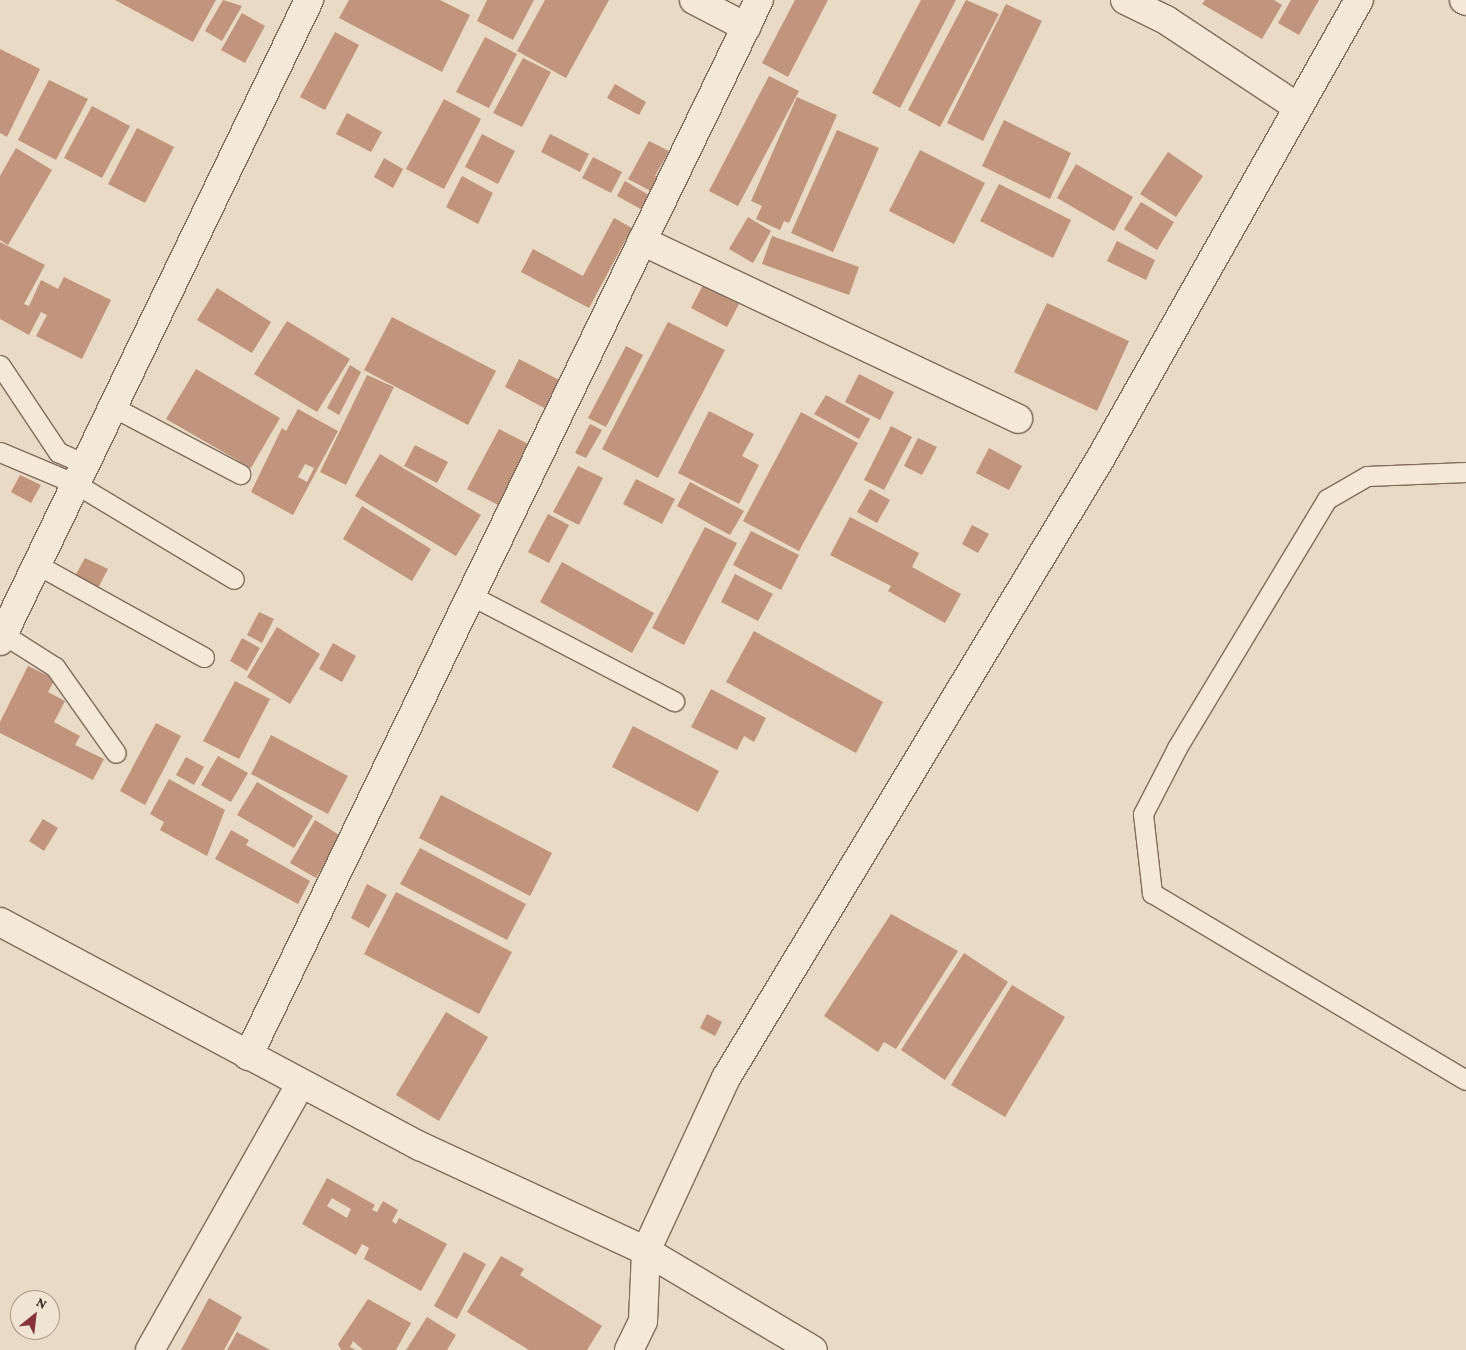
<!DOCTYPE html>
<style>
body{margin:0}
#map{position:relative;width:1466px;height:1350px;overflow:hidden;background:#e8dac4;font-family:"Crimson Pro",serif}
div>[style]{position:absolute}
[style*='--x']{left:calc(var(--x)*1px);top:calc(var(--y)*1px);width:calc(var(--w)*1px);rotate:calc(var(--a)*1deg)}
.building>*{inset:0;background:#c1947e}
.roads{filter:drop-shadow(1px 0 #806c5d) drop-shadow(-1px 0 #806c5d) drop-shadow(0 1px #806c5d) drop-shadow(0 -1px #806c5d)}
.service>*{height:19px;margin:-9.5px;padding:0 9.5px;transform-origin:9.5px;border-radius:9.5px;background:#f4e8d6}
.minor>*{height:28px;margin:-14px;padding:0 14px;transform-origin:14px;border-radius:14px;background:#f4e8d6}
.tertiary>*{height:28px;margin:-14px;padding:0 14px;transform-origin:14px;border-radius:14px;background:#f4e8d6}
span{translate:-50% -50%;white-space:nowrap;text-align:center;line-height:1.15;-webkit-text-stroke:5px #f0e5d2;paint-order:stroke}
.north{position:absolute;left:10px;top:1290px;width:50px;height:50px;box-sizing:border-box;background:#f0e5d2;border:1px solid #a4998a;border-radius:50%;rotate:29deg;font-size:14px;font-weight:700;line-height:20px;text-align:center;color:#32261f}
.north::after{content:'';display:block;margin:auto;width:18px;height:22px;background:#87353d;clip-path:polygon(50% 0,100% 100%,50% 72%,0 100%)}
</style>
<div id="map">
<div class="building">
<i style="clip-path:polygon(115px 0,216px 0,193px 42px)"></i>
<i style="clip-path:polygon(223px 0,242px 6px,222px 41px,205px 31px)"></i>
<i style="clip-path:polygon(349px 0,440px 0,470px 15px,442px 72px,339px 18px)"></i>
<i style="clip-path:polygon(487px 0,534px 0,513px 40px,477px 21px)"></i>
<i style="clip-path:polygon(545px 0,609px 0,566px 78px,517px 51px)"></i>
<i style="clip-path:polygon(795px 0,828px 0,788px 77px,762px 63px)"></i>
<i style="clip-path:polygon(921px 0,956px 0,900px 108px,872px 93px)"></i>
<i style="clip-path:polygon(966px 0,999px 14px,940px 127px,908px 110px)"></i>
<i style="clip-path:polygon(1205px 0,1274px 0,1282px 5px,1262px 39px,1202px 4px)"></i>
<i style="clip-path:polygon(1291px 0,1319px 0,1299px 35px,1278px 23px)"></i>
<i style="clip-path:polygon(1006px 4px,1042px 21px,983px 141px,947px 123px)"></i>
<i style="clip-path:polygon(242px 13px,265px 26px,245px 63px,221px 50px)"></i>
<i style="clip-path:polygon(335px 32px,359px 45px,325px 110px,300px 97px)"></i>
<i style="clip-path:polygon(485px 37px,517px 54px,489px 108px,456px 92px)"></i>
<i style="clip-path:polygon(0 49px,40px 69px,7px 137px,0 133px)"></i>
<i style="clip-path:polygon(523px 58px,551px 72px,522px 127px,493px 113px)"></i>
<i style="clip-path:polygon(769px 76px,799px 91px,738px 206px,709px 191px)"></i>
<i style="clip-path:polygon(49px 80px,88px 99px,56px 160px,18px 140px)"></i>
<i style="clip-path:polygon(615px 84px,646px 102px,639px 115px,607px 98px)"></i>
<i style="clip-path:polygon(797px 97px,837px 115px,789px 223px,784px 221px,780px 230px,756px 219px,762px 206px,751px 201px)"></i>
<i style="clip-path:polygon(444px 99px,481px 119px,444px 189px,406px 169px)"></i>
<i style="clip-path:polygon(92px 106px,130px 126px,102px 178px,64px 158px)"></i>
<i style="clip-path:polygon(347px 113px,382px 132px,371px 152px,336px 134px)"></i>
<i style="clip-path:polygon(1004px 120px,1071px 153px,1050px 199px,982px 166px)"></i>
<i style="clip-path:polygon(137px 128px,174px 147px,145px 203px,108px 184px)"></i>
<i style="clip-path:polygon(837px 130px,879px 148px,833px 252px,791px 233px)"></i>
<i style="clip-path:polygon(482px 134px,515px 151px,498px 184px,465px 167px)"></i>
<i style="clip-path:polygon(550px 134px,589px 154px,580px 172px,541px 152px)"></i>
<i style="clip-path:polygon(649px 141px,669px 151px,655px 176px,669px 184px,662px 197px,628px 179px)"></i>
<i style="clip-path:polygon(16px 148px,52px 170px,8px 245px,0 240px,0 176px)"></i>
<i style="clip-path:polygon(920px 150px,985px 183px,954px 244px,889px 211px)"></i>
<i style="clip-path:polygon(1168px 152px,1203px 176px,1176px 217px,1140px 194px)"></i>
<i style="clip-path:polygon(593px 157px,622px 172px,611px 193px,582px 178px)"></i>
<i style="clip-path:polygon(384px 158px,403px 169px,393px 188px,374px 177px)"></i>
<i style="clip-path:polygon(1076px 164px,1133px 197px,1114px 231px,1057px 198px)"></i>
<i style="clip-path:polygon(462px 176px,493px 193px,478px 224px,446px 207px)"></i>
<i style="clip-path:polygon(625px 181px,654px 198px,646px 212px,617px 196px)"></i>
<i style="clip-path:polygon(999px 184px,1071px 220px,1053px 258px,980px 221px)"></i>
<i style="clip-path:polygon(1141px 202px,1174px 222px,1157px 250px,1124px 229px)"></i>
<i style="clip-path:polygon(748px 217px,771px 231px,753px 263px,729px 249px)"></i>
<i style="clip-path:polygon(614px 218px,632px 228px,589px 308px,521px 272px,533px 249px,583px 276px)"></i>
<i style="clip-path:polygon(772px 236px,859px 267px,849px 295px,762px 264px)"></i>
<i style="clip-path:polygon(1117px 241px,1155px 260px,1146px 280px,1107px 261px)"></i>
<i style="clip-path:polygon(0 242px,45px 265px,24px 304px,29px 306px,41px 280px,58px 289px,64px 277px,111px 300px,82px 359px,36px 336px,47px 315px,41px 312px,29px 335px,0 319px)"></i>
<i style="clip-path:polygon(703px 285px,739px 304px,727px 327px,691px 308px)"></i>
<i style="clip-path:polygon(217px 288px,271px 322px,252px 353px,197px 320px)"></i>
<i style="clip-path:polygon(1047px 303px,1129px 341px,1097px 411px,1014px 372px)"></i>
<i style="clip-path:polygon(392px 317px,496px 371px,468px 425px,364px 370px)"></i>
<i style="clip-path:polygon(287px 321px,350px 359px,317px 412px,254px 374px)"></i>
<i style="clip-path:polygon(668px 322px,725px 350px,658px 478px,602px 449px)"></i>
<i style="clip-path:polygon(626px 346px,643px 355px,606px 427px,588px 418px)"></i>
<i style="clip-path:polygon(519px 359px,561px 381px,546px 409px,505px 387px)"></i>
<i style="clip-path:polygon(350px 365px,361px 372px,339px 415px,327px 408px)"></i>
<i style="clip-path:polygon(196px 369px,280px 418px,251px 468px,166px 419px)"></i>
<i style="clip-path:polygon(859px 374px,894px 392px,880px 420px,845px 402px)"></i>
<i style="clip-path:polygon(367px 375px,394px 387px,346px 485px,320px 472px)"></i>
<i style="clip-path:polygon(826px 395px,870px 419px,859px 439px,814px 414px)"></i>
<i style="clip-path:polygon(evenodd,298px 409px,338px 431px,293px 515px,251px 492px,282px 428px,286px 431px,298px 409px,305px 464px,314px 468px,307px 482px,298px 477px,305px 464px)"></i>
<i style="clip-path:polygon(709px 411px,754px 434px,742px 456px,759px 465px,739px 504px,678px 473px)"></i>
<i style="clip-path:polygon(801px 412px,858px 443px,799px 551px,743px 521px)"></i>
<i style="clip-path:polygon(590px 424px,602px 430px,586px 458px,575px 453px)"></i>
<i style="clip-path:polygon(891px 426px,912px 437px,884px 490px,864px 480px)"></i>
<i style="clip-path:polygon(499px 429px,532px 446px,500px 506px,467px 489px)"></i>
<i style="clip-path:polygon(918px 438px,937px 447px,922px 475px,904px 466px)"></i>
<i style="clip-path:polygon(415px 445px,448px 462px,437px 483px,404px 466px)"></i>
<i style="clip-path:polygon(989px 448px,1022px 466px,1009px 490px,976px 473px)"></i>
<i style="clip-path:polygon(380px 454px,481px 515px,456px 556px,355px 496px)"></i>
<i style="clip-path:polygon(578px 466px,603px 478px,579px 525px,553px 512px)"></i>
<i style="clip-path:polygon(20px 475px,41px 485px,31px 503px,11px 492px)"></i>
<i style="clip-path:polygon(636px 479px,675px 499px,662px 524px,623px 504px)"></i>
<i style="clip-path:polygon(690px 482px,744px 511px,730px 535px,677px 506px)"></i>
<i style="clip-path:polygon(870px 489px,890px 500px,877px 523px,857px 512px)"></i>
<i style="clip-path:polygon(362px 506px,431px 549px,412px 581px,343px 539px)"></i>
<i style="clip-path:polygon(548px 514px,569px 525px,549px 563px,528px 552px)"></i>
<i style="clip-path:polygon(850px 517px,919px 553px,912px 567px,961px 594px,945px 623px,888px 591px,891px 586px,830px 555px)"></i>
<i style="clip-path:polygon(972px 525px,989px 534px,978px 553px,962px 544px)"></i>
<i style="clip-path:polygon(705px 527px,737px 543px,684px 645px,652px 628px)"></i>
<i style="clip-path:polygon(751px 531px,799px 555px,781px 590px,733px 565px)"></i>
<i style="clip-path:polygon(85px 558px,108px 569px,98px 588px,75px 576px)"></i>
<i style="clip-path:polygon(562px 562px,654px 613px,632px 653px,540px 602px)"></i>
<i style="clip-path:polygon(735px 574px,773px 594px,758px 621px,721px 602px)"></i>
<i style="clip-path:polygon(259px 612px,274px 619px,262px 643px,247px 635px)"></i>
<i style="clip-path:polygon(277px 627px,320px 654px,290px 704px,247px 677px)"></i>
<i style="clip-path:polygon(754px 631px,883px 702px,856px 753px,726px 682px)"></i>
<i style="clip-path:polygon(242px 638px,260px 648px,247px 671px,230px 661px)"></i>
<i style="clip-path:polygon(333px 643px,356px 656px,342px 682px,319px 669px)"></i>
<i style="clip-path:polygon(28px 666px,55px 679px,48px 692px,65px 701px,54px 722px,80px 736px,75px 745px,104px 759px,93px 780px,0 733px,0 722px)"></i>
<i style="clip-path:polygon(235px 681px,270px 699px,239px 759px,203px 741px)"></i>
<i style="clip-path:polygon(711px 689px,766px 718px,754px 742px,744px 736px,737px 750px,691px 727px)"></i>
<i style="clip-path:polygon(156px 723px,181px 736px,145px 805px,120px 791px)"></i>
<i style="clip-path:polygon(633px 726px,719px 771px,698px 812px,612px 767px)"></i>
<i style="clip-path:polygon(271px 735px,348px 776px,328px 814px,251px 774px)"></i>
<i style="clip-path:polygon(218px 756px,248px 773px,231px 802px,201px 785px)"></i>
<i style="clip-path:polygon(186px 757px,204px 767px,194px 785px,176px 775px)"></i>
<i style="clip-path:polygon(169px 779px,225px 810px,207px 856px,160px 830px,164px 822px,150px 814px)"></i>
<i style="clip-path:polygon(257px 782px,313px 816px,294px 848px,237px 815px)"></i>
<i style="clip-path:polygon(441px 795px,552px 853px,530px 896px,419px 838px)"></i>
<i style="clip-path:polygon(43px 819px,58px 828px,44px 851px,29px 841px)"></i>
<i style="clip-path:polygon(315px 820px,341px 836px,316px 878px,290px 863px)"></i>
<i style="clip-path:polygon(231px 830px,249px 840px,246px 845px,310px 881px,298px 904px,215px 859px)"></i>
<i style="clip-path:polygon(420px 848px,526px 904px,507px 940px,400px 884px)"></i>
<i style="clip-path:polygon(367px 884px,387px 895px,369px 928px,351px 918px)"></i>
<i style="clip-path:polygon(396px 892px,512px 952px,479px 1014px,364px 954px)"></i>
<i style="clip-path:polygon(891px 914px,958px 951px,896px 1049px,884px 1042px,878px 1052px,824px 1016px)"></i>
<i style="clip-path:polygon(964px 953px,1008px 982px,945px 1080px,901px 1050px)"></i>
<i style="clip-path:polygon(1012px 985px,1065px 1017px,1005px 1117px,951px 1085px)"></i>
<i style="clip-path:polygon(446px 1012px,488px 1037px,439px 1121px,396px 1095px)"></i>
<i style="clip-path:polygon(707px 1014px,722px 1022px,715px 1036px,700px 1028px)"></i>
<i style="clip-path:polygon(evenodd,327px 1178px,375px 1205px,372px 1210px,377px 1212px,383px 1201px,398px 1210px,392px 1221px,396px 1224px,399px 1218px,447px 1244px,421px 1291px,364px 1259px,369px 1248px,362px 1244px,356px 1255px,302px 1224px,327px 1178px,332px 1198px,351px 1209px,347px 1218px,327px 1206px,332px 1198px)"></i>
<i style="clip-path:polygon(464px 1252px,486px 1264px,457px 1319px,434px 1306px)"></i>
<i style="clip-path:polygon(501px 1256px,524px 1269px,520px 1275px,602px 1326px,587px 1350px,529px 1350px,467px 1312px)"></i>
<i style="clip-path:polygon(209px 1298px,242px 1317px,224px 1350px,181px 1350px)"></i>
<i style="clip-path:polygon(368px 1299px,411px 1323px,396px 1350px,363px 1350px,353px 1341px,350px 1347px,356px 1350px,341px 1350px,338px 1344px)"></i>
<i style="clip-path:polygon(427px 1317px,456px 1335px,447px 1350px,406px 1350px)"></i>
<i style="clip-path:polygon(237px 1332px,270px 1350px,227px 1350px)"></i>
</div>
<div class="roads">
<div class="service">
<i style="--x:0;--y:365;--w:105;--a:56.3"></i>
<i style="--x:58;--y:452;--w:30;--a:24"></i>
<i style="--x:113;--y:407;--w:144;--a:27.8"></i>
<i style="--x:0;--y:452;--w:82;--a:22.8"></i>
<i style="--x:76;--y:484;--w:184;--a:31"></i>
<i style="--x:1466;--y:472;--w:99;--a:177.7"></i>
<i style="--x:1367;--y:476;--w:46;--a:150.1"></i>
<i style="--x:1327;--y:499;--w:291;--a:121.1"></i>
<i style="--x:1177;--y:748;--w:74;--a:117.3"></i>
<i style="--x:1143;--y:814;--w:80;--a:83.5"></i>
<i style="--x:1152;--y:893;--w:365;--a:30.8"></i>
<i style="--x:36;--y:564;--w:192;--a:29"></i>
<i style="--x:472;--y:596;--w:228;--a:27.5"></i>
<i style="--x:3;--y:634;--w:62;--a:32.4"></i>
<i style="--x:55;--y:667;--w:105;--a:54.7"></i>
</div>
<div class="minor">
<i style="--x:694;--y:0;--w:59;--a:27.4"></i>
<i style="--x:1125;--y:0;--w:46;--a:26"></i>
<i style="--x:1166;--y:20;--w:156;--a:33.5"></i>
<i style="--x:1464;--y:0;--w:2;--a:27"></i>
<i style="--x:642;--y:241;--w:416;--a:25.3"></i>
<i style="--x:0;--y:641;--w:712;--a:-64.26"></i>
<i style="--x:248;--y:1056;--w:1173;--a:-64.18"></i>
<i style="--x:646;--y:1251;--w:194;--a:30.7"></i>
<i style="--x:150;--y:1350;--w:305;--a:-60.5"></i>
<i style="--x:629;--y:1350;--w:32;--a:-64"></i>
<i style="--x:643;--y:1321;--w:70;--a:-87.5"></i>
</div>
<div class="tertiary">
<i style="--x:0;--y:922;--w:476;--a:28.1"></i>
<i style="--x:420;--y:1146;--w:249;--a:24.9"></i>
<i style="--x:646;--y:1251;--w:191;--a:-65.2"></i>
<i style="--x:726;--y:1078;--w:721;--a:-58.85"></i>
<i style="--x:1099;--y:461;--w:529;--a:-60.58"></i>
</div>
</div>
<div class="north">N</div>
</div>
